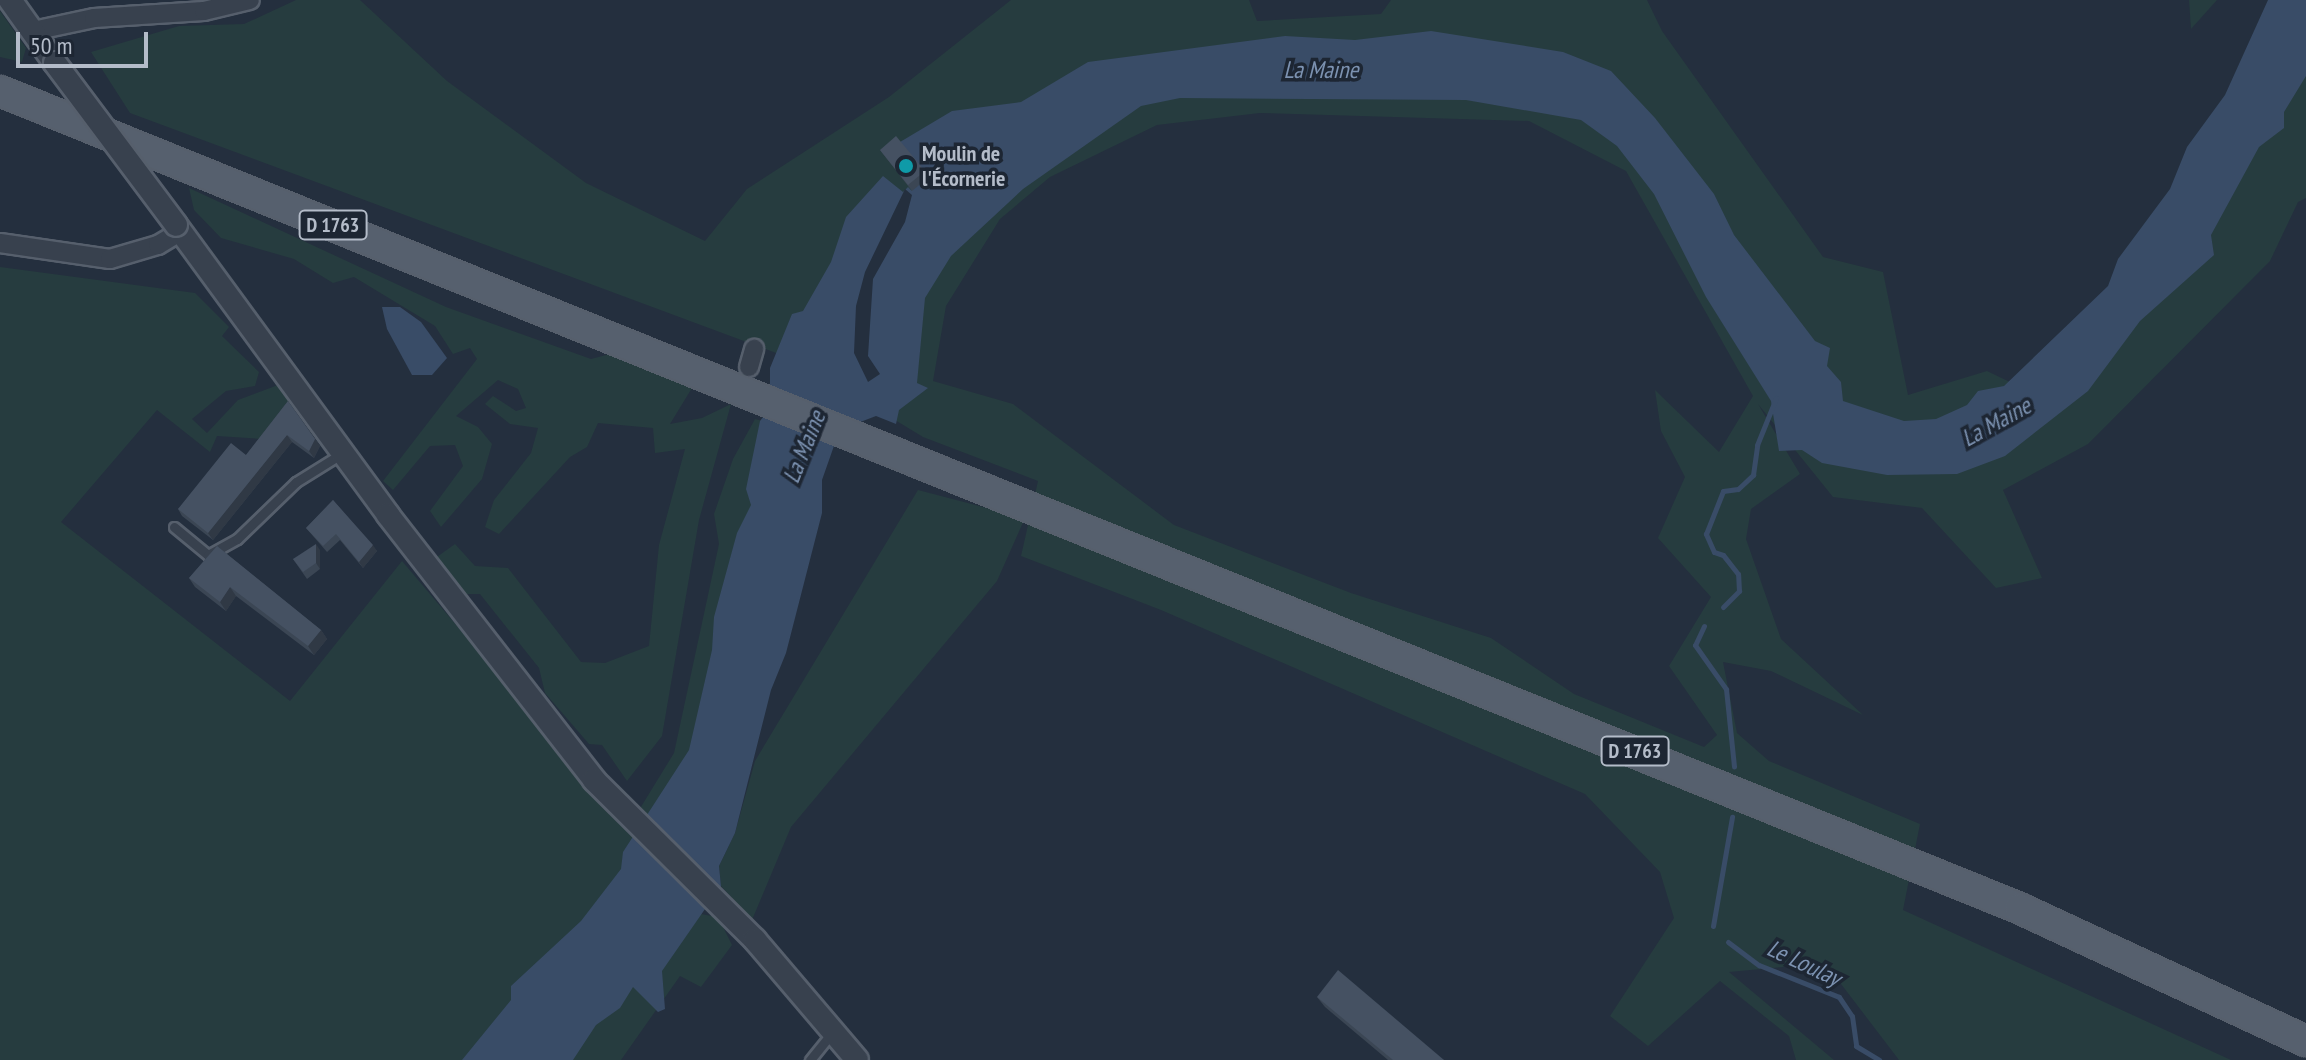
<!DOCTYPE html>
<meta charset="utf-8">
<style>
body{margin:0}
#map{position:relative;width:2306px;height:1060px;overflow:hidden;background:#242f3e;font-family:"PT Sans Narrow",sans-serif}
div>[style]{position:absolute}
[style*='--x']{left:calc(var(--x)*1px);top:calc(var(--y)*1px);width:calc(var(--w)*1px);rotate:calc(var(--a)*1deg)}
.green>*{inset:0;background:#263c3f}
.water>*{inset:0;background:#394c67}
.pier>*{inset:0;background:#242f3e}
.stream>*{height:5px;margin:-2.5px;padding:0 2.5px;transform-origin:2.5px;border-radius:2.5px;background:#394c67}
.roads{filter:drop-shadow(2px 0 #565f6c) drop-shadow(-2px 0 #565f6c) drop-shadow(0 2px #565f6c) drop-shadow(0 -2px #565f6c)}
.service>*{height:9px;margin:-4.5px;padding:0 4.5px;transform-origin:4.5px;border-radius:4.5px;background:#38414e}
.minor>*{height:18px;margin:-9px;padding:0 9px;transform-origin:9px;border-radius:9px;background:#38414e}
.tertiary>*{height:22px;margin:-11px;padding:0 11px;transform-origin:11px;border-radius:11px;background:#38414e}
.primary>*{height:28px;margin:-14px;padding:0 14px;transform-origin:14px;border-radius:14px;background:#56606e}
.bridges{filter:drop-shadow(2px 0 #565f6c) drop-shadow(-2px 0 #565f6c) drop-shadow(0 2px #565f6c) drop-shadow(0 -2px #565f6c)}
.tertiary-bridge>*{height:22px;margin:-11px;padding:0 11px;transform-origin:11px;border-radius:11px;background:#38414e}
.wall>*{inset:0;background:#3b4654}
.shaded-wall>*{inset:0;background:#303945}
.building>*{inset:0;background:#455162}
.dots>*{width:22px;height:22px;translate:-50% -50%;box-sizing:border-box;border:4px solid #1d2633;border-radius:50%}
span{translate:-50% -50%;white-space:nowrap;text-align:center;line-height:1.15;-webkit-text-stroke:7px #1d2633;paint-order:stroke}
.shield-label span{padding:2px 6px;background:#1d2633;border:2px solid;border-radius:6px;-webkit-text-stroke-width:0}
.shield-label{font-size:20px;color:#b4bcc9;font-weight:700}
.poi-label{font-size:22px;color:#b4bcc9;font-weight:700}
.left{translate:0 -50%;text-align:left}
.water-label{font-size:24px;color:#7c92b1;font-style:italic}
.scale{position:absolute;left:16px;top:32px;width:132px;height:36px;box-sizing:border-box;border:4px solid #b4bcc9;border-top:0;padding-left:10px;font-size:24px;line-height:28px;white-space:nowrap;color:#b4bcc9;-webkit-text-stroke:6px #1d2633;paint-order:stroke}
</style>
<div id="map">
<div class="green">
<i style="clip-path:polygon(evenodd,296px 0,360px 0,447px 81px,586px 183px,705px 241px,747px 189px,889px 97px,1011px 0,1249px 0,1257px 21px,1381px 14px,1391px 0,1647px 0,1662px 31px,1823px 257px,1883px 272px,1908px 395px,1987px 371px,2056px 404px,2306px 74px,2306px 198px,2298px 202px,2270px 261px,2088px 444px,2003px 490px,2042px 578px,1996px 588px,1922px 508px,1833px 497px,1758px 404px,1800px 474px,1751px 509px,1746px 539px,1781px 639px,1863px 715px,1771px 671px,1723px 662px,1737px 733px,1769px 761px,1920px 824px,1903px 910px,2231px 1060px,1899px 1060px,1825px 963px,1729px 972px,1834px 1060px,1796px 1060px,1789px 1036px,1720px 981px,1648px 1046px,1610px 1016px,1674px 918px,1660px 872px,1585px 794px,1161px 610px,1021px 556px,1038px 481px,923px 437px,798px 361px,130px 113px,91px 52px,179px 26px,244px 24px,296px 0,1260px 113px,1529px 121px,1626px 171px,1753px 396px,1719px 452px,1655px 390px,1661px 431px,1685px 477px,1658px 538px,1711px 597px,1669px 666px,1717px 735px,1704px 747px,1574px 694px,1491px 638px,1351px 593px,1174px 525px,1013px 404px,933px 381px,946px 306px,1000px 219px,1050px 177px,1157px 125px,1260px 113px)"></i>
<i style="clip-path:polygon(2189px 0,2217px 0,2191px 29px)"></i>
<i style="clip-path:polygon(0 11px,26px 48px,22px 62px,0 57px)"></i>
<i style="clip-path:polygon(189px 188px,446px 307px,591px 359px,610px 354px,692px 388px,670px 424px,702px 418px,731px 404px,699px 520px,662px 736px,627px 781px,602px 745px,589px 744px,545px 693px,539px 668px,480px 594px,466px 594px,434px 559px,455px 544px,475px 566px,508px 568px,581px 662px,605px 663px,649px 646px,659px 545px,685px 449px,655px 453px,653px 428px,598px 423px,587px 447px,570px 457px,499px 534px,485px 527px,494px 500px,531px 453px,538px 428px,510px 424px,485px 404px,493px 396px,516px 411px,526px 408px,518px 389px,498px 380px,456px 416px,478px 427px,492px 444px,482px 479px,441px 527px,430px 511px,463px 466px,455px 445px,430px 446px,393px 490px,383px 481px,477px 359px,470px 348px,453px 354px,435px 326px,354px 277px,333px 283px,294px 259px,221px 238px,194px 210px)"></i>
<i style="clip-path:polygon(0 267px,195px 293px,229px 327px,222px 336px,259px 372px,255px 386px,226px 391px,192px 419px,207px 433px,238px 400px,278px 385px,291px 403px,262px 439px,217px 436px,210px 452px,157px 410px,61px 522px,290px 701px,402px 561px,628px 828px,674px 753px,719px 544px,714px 514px,733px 459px,755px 419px,771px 423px,701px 736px,637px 861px,477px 1060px,0 1060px)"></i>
<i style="clip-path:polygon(918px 490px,1025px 518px,997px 581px,791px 827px,752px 920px,721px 886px,719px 866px,735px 833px,755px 761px)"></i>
<i style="clip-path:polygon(671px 909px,718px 917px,732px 945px,701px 987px,680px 976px,621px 1060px,559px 1060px)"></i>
</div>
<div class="water">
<i style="clip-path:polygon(2268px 0,2306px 0,2306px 76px,2284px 112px,2284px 128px,2259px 147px,2211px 235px,2214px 255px,2140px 321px,2088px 391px,2005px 456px,1957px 474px,1887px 475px,1822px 463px,1802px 450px,1779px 451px,1771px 401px,1706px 297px,1654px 194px,1617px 146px,1581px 120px,1466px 100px,1180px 98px,1141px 106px,1023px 189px,951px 256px,925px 298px,917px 383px,928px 388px,899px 410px,896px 424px,876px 416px,855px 424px,835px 443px,822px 480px,822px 513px,786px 653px,771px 690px,735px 833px,719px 866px,721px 886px,662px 971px,665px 1009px,658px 1012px,633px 987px,620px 1008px,596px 1025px,573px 1060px,462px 1060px,511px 1000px,511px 986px,581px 921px,621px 869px,623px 852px,689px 750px,712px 650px,714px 617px,737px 533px,751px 505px,746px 489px,760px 421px,770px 408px,770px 368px,792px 314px,803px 311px,831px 262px,846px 217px,883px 176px,903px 192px,908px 187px,912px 191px,900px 142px,952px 111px,1021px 102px,1088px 62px,1285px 36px,1355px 40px,1431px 31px,1563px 52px,1611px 71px,1655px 118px,1714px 194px,1734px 235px,1815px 341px,1830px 348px,1827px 366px,1841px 382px,1843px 401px,1904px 421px,1936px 419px,1967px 405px,1978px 391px,2004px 386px,2108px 286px,2118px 259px,2170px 189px,2187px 147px,2225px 95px)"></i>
<i style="clip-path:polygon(382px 307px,400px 307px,421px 322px,447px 358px,432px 375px,412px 375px,387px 329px)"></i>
</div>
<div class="pier">
<i style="clip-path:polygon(905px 189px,912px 195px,905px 222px,873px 279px,868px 356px,880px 374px,868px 382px,854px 353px,856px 306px,865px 272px)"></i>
</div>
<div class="stream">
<i style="--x:1723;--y:607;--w:23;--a:-45"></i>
<i style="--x:1739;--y:591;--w:17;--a:-93"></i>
<i style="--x:1738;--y:574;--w:24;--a:-128"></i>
<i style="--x:1723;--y:555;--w:9;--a:-162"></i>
<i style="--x:1714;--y:552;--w:20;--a:-114"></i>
<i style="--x:1706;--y:534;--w:46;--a:-68.4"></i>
<i style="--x:1723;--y:491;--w:15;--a:-8"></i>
<i style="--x:1738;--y:489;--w:21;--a:-43"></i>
<i style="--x:1753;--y:475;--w:30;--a:-82"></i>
<i style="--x:1757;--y:445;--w:51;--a:-68"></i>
<i style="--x:1704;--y:626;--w:21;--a:115"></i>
<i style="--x:1695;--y:645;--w:54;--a:54.8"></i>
<i style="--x:1726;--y:689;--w:78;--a:84.1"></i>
<i style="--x:1713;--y:926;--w:111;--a:-80.1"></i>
<i style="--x:1728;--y:942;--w:39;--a:37"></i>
<i style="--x:1759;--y:965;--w:86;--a:21.8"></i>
<i style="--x:1839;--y:997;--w:23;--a:56"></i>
<i style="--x:1852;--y:1016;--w:30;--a:82"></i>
<i style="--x:1856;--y:1046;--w:27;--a:31"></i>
</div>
<div class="roads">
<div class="service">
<i style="--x:174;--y:527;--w:44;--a:39.5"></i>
<i style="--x:208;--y:555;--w:33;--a:-29"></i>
<i style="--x:237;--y:539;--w:82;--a:-44"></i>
<i style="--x:296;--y:482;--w:53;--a:-31.9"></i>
<i style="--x:810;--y:1060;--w:36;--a:-51"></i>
</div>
<div class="minor">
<i style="--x:33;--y:31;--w:62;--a:-12"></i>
<i style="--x:94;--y:18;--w:110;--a:-3.6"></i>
<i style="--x:204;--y:11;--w:47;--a:-13.4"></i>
<i style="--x:0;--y:243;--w:111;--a:8.3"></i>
<i style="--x:110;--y:259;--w:50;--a:-16.3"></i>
<i style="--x:158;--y:245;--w:27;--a:-31"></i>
<i style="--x:749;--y:367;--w:19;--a:-74"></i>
</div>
<div class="tertiary">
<i style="--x:10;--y:0;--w:77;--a:54.5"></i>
<i style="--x:176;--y:225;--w:359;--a:53.8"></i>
<i style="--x:388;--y:515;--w:336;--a:52.1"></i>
<i style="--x:594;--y:780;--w:227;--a:44.8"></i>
<i style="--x:755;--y:940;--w:157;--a:49.6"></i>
</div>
<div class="primary">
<i style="--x:0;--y:91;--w:2178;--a:22.03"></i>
<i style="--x:2019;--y:908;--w:316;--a:24.9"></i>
</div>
</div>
<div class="bridges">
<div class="tertiary-bridge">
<i style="--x:55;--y:63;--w:202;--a:53.2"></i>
</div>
</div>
<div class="wall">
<i style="clip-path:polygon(880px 150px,925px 171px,929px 177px,912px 191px)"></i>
<i style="clip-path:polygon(288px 401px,320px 446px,314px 458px,292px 442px,213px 540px,182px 516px,178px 509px,246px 455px)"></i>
<i style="clip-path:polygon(333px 500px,377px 551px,363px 568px,340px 540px,327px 552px,306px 528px)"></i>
<i style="clip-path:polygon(217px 546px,321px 630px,327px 639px,314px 655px,236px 596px,226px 611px,195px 587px,189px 578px)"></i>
<i style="clip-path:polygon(320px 550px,320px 569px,307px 579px,293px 559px)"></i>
<i style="clip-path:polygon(1317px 997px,1444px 1060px,1388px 1060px,1325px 1007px)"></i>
</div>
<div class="shaded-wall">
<i style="clip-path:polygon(287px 435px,292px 442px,213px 540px,208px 533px)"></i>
<i style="clip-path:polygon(315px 439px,320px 446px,314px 458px,309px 451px)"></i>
<i style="clip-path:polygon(316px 544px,320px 550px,320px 569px,316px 563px)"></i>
<i style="clip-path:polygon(373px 545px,377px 551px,363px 568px,359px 562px)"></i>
<i style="clip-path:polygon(230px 587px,236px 596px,226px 611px,220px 602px)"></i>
<i style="clip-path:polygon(321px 630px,327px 639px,314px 655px,308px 646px)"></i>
</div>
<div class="building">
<i style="clip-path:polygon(896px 136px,925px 171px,908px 185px,880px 150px)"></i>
<i style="clip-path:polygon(288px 401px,315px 439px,309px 451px,287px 435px,208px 533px,178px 509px,231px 443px,246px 455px)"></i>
<i style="clip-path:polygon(333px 500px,373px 545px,359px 562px,336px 534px,323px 546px,306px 528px)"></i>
<i style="clip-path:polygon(316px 544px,316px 563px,303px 572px,293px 559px)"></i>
<i style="clip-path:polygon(217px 546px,321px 630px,308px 646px,230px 587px,220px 602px,189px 578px)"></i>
<i style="clip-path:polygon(1338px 970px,1444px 1060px,1393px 1060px,1317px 997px)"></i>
</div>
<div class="dots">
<i style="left:906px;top:166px;background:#0f9aa8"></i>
</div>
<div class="shield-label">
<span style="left:333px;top:225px">D 1763</span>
<span style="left:1635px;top:751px">D 1763</span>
</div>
<div class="poi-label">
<span class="left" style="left:922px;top:166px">Moulin de<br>l'Écornerie</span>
</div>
<div class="water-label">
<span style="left:1321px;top:70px">La Maine</span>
<span style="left:1996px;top:422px;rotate:-29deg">La Maine</span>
<span style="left:804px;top:447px;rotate:-68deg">La Maine</span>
<span style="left:1804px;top:963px;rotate:25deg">Le Loulay</span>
</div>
<div class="scale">50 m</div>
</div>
